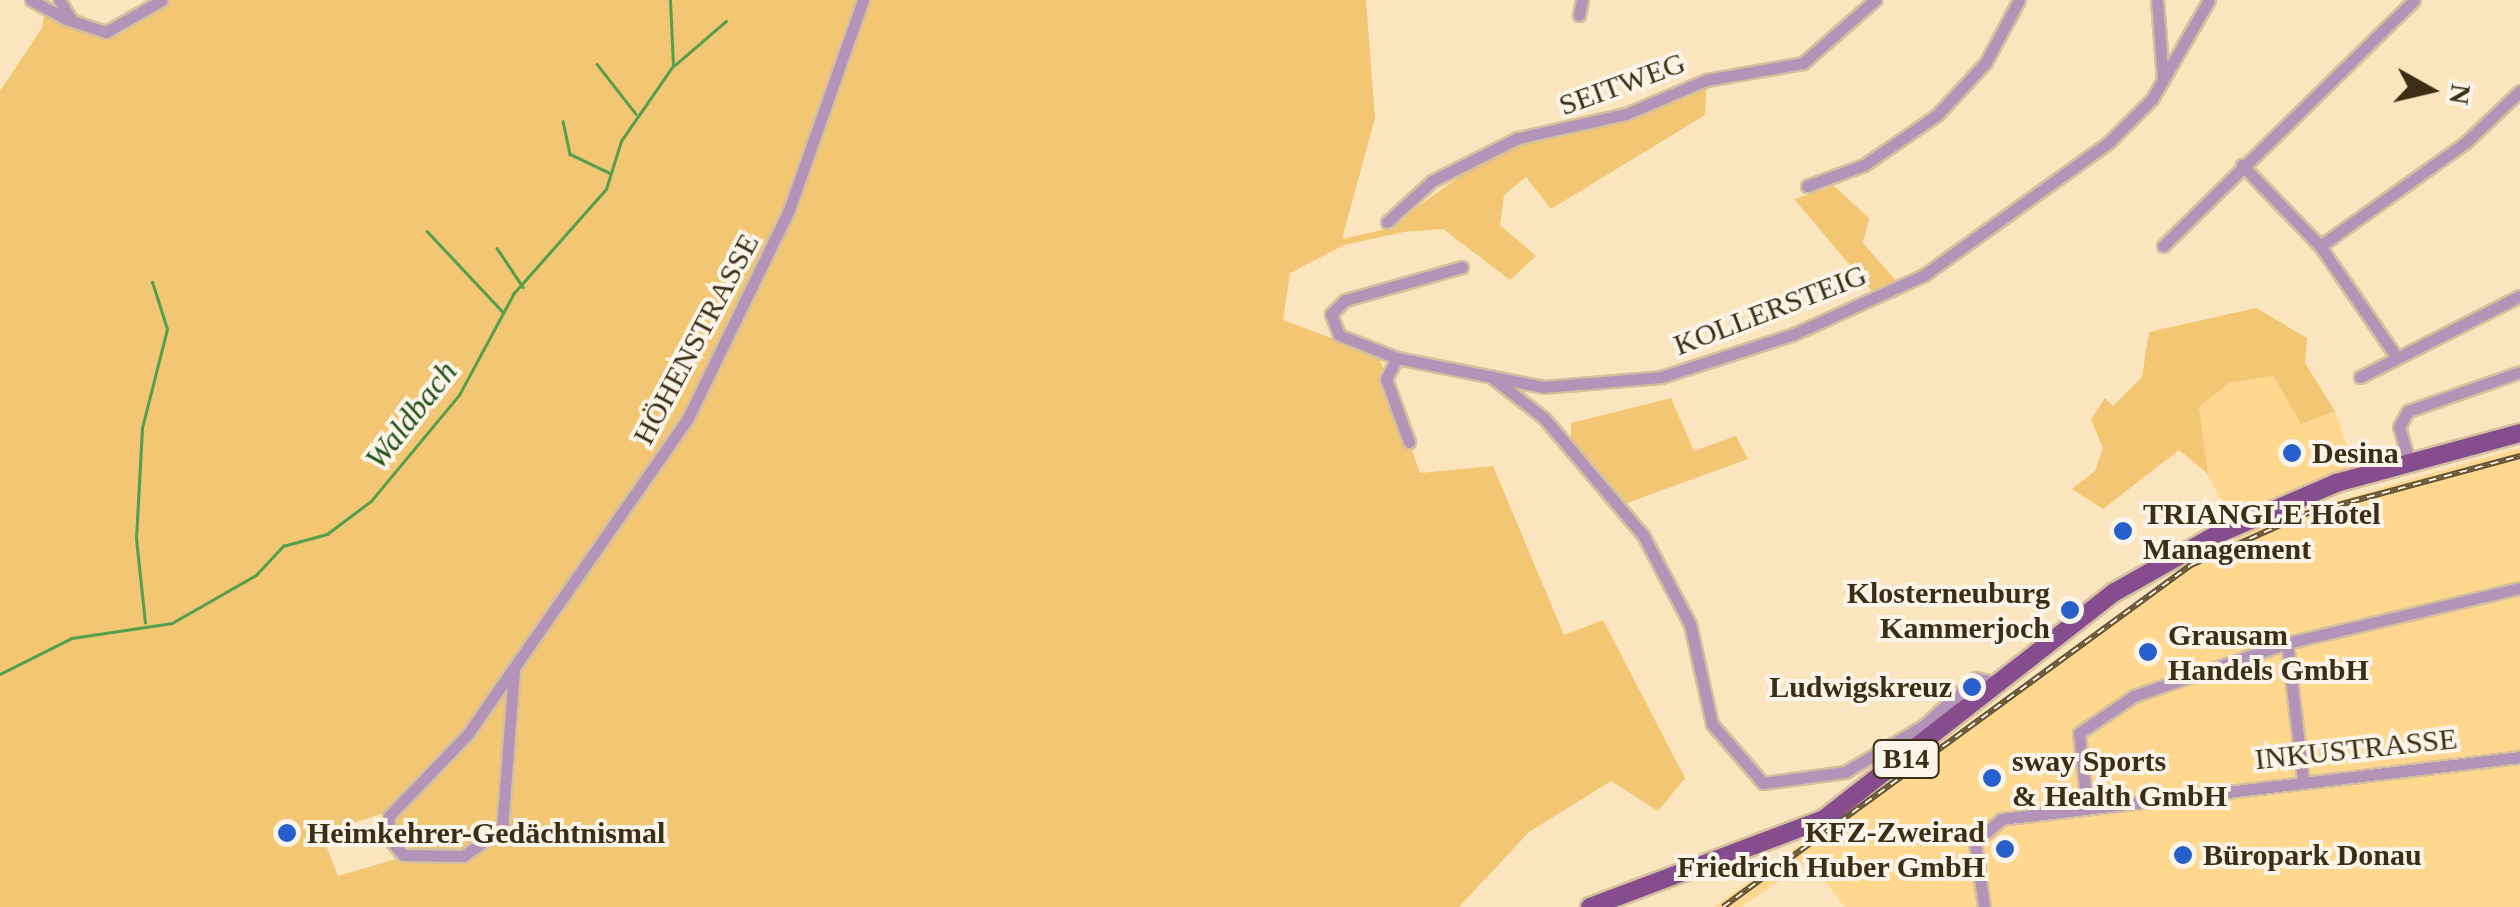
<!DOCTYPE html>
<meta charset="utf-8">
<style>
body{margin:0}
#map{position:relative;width:2520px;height:907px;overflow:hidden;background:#fae5bf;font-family:"Times New Roman",serif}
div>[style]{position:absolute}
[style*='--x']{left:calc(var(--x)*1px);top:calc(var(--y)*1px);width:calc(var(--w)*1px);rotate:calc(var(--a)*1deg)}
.built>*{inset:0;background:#ffd78f}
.green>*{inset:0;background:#f3c673}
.stream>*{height:2.5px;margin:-1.25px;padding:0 1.25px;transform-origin:1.25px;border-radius:1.25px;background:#539f4b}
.roads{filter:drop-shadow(2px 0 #d4c09d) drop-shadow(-2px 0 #d4c09d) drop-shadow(0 2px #d4c09d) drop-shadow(0 -2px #d4c09d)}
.minor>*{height:11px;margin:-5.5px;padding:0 5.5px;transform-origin:5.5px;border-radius:5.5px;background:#b394b8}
.primary>*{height:18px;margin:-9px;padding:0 9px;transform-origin:9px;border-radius:9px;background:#854c8e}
.rail>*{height:6px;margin-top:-3px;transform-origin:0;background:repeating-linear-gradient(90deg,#fbf4e8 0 8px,#625236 0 16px);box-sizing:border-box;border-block:2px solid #625236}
.dots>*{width:28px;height:28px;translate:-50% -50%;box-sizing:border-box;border:5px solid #fbf4e8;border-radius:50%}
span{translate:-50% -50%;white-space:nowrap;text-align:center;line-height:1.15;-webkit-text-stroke:8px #fbf4e8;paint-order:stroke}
.shield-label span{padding:2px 8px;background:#fbf4e8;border:2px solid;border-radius:8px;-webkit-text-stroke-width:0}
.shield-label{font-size:28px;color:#3c2e14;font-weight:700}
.street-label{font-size:30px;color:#3c2e14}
.poi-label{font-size:30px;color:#3c2e14;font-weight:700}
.left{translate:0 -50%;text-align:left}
.right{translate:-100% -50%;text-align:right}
.water-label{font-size:32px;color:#20531a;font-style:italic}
.north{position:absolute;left:2380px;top:40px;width:100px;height:100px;-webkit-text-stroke:8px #fbf4e8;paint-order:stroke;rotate:98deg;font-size:28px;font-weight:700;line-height:40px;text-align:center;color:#3c2e14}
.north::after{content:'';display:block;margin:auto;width:35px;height:45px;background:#3c2e14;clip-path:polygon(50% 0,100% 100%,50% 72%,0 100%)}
</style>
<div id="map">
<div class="built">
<i style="clip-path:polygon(2273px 376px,2301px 424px,2335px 411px,2354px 465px,2228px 516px,2208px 474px,2199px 406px,2229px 383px)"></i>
<i style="clip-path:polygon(2520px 448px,2520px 907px,1845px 907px,1809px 861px,1741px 907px,1714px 907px,2202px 555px,2288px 515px)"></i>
</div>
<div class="green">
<i style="clip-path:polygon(evenodd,47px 0,112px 29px,158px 0,1366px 0,1375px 118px,1342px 239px,1386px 229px,1514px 138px,1552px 135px,1707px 79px,1705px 115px,1551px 209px,1526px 177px,1504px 195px,1500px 225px,1536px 256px,1510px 280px,1443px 229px,1404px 232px,1344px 245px,1290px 273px,1283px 320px,1379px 356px,1420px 473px,1493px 466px,1564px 635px,1603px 620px,1685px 778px,1658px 811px,1611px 781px,1529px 832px,1459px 907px,0 907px,0 91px,42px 28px,47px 0,385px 813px,396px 859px,338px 876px,321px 833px,385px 813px)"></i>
<i style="clip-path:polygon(1834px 186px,1869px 218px,1863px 243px,1905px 291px,1869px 308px,1871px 290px,1794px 199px)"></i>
<i style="clip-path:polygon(2256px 308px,2307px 338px,2305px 363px,2335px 411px,2301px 424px,2273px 376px,2229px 383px,2199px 407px,2208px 474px,2179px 450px,2103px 509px,2072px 489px,2095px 471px,2103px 448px,2091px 420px,2105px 398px,2113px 406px,2142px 377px,2149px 332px)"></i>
<i style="clip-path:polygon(1671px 398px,1694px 451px,1736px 436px,1748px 459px,1627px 503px,1571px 439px,1571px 423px)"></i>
</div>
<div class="stream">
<i style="--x:597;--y:64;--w:63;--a:52"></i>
<i style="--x:675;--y:65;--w:67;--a:-40.8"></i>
<i style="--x:563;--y:121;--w:34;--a:78"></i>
<i style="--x:570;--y:154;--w:44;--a:25.4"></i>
<i style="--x:427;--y:231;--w:111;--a:46.8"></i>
<i style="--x:497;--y:248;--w:47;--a:56.3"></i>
<i style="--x:145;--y:623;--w:84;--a:-96.1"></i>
<i style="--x:136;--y:539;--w:111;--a:-86.9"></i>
<i style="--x:142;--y:428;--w:102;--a:-75.8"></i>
<i style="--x:167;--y:329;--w:49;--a:-107.7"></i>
<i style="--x:0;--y:674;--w:80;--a:-26.6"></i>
<i style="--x:72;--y:638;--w:101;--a:-8.5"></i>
<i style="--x:172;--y:623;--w:97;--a:-29.7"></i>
<i style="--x:256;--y:575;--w:40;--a:-47"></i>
<i style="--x:283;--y:546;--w:46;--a:-15.3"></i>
<i style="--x:327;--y:534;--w:55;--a:-36.9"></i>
<i style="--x:371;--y:501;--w:138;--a:-50.3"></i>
<i style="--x:459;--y:395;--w:116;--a:-61.7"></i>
<i style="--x:514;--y:293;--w:139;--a:-48.5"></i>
<i style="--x:606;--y:189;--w:50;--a:-72.6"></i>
<i style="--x:621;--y:141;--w:91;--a:-55.3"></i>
<i style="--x:673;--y:66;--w:66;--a:-92.6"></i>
</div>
<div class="roads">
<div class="minor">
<i style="--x:31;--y:0;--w:42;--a:28.4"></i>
<i style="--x:59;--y:0;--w:25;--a:58"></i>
<i style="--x:72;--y:21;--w:36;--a:18"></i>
<i style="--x:106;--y:32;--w:64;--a:-29.7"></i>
<i style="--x:2157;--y:0;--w:80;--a:85.7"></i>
<i style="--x:1579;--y:15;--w:15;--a:-79"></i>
<i style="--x:2242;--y:165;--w:112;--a:46.1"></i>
<i style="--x:2320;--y:246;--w:134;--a:55.4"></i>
<i style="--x:1807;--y:186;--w:61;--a:-20.2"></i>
<i style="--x:1864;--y:165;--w:88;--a:-34.4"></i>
<i style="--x:1937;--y:115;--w:72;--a:-47.2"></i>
<i style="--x:1986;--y:62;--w:70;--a:-62"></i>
<i style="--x:1387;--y:222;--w:61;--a:-42.3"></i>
<i style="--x:1432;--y:181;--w:96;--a:-26.6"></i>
<i style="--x:1518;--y:138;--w:111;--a:-12.5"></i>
<i style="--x:1626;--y:114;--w:87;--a:-23"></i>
<i style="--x:1706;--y:80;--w:98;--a:-9.9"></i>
<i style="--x:1803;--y:63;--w:96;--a:-41.2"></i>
<i style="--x:2163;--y:246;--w:351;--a:-44.4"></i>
<i style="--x:2320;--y:246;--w:178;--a:-35.4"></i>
<i style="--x:2465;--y:143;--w:76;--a:-43.4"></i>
<i style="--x:1462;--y:267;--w:122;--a:164.2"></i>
<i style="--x:1345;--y:300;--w:20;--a:135"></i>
<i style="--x:1331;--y:314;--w:22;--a:69"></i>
<i style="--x:1339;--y:335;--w:62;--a:21.6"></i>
<i style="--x:1397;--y:358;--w:149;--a:11.2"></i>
<i style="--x:1543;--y:387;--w:118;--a:-4.8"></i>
<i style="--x:1661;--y:377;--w:140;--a:-17.9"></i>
<i style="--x:1794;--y:334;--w:143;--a:-24.4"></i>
<i style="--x:1924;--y:275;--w:228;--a:-35.7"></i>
<i style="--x:2109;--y:142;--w:61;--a:-45"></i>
<i style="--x:2152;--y:99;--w:114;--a:-60.1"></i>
<i style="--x:1397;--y:358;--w:24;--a:118"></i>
<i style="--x:1386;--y:379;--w:67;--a:69.9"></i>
<i style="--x:1490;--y:376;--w:68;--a:37.9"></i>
<i style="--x:1544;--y:418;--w:153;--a:49.8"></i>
<i style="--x:1643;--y:535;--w:101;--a:62.2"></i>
<i style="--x:1690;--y:624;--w:102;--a:77.6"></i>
<i style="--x:1712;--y:724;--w:78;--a:49.2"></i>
<i style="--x:1763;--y:783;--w:83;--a:-7.6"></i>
<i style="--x:1845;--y:772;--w:91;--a:-30.5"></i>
<i style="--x:1923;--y:726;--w:72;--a:-42.2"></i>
<i style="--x:1976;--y:678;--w:26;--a:13"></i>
<i style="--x:2360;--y:377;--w:179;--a:-26.9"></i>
<i style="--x:2409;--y:461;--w:35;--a:-106"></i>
<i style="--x:2399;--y:427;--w:18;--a:-61"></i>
<i style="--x:2408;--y:411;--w:119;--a:-19.2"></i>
<i style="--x:2287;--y:643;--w:138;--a:83.3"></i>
<i style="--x:514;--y:670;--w:159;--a:94.3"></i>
<i style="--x:502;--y:829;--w:47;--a:145.3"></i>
<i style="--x:463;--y:856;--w:60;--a:-179"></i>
<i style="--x:403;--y:855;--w:23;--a:-130"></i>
<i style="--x:388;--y:837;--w:21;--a:-87"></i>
<i style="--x:389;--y:816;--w:112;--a:-46.1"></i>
<i style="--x:467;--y:735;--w:386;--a:-55.1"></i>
<i style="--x:688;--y:418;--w:231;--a:-64.1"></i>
<i style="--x:789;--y:210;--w:223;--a:-70.6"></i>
<i style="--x:2087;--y:807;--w:74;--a:-96.2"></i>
<i style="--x:2079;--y:733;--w:66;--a:-33.9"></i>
<i style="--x:2134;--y:696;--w:162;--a:-19.1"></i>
<i style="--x:2287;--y:643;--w:239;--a:-13.3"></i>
<i style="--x:1984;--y:907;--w:66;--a:-97.9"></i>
<i style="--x:1975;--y:842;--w:35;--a:-41"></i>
<i style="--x:2001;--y:819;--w:523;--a:-6.81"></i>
</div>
<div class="primary">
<i style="--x:1590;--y:907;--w:250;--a:-20.6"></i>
<i style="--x:1824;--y:819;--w:369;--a:-38"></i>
<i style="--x:2115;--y:592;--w:116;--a:-29.4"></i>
<i style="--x:2216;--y:535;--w:131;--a:-23.4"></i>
<i style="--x:2336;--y:483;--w:191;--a:-15.2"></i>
</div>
</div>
<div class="rail">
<i style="--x:1723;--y:907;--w:580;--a:-36.16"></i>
<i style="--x:2191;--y:565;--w:125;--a:-24.1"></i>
<i style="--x:2305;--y:514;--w:223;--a:-15.1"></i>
</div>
<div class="dots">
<i style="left:2292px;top:453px;background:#2760cd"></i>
<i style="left:2123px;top:531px;background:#2760cd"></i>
<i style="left:2070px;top:610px;background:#2760cd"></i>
<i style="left:2148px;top:652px;background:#2760cd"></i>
<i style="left:1972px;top:687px;background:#2760cd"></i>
<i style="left:1992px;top:778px;background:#2760cd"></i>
<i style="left:287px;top:833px;background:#2760cd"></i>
<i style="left:2005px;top:849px;background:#2760cd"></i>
<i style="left:2183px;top:855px;background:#2760cd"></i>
</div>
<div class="shield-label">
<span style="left:1906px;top:759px">B14</span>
</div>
<div class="street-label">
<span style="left:1622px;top:84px;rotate:-20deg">SEITWEG</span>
<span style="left:1770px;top:310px;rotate:-21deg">KOLLERSTEIG</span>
<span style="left:696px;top:339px;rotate:-62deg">HÖHENSTRASSE</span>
<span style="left:2356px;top:749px;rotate:-6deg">INKUSTRASSE</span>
</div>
<div class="poi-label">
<span class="left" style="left:2312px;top:453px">Desina</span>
<span class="left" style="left:2143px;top:531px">TRIANGLE Hotel<br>Management</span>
<span class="right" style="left:2050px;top:610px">Klosterneuburg<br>Kammerjoch</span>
<span class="left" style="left:2168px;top:652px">Grausam<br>Handels GmbH</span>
<span class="right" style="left:1952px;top:687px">Ludwigskreuz</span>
<span class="left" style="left:2012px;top:778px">sway Sports<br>&amp; Health GmbH</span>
<span class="right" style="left:1985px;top:849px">KFZ-Zweirad<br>Friedrich Huber GmbH</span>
<span class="left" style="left:307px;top:833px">Heimkehrer-Gedächtnismal</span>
<span class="left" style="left:2203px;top:855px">Büropark Donau</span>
</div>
<div class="water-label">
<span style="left:411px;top:415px;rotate:-52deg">Waldbach</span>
</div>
<div class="north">N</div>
</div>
